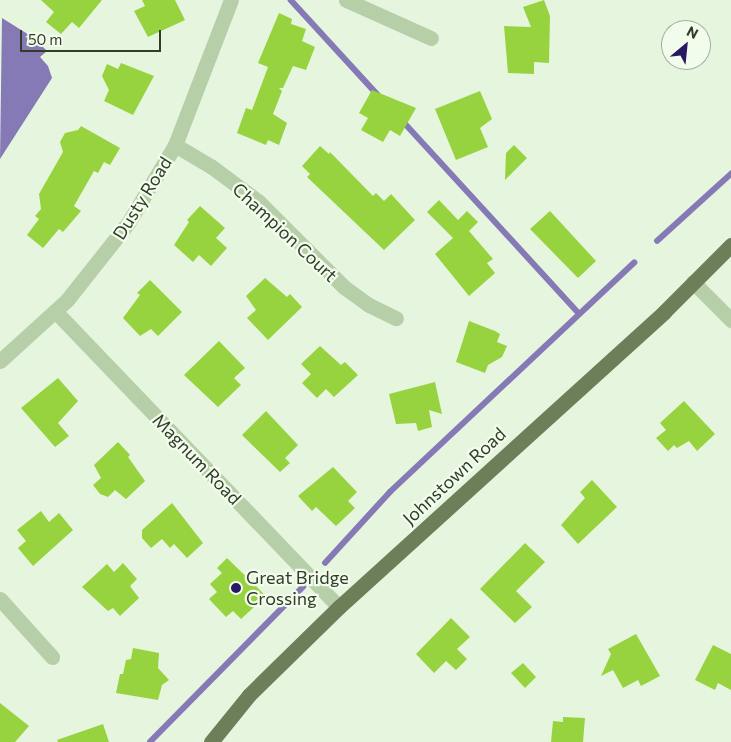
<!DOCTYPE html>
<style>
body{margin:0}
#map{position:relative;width:731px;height:742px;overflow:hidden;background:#e6f5de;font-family:Commissioner,sans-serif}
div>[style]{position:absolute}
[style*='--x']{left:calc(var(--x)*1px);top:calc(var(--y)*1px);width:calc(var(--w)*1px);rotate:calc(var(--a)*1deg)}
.water>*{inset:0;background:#867ab6}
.stream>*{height:5.5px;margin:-2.75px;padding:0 2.75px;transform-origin:2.75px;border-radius:2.75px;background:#867ab6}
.building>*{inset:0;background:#97d33f}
.minor>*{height:15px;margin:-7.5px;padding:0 7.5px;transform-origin:7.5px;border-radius:7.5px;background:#b7cfa8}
.major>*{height:15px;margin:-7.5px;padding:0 7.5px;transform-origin:7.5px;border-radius:7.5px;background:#6c7f59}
.dots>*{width:14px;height:14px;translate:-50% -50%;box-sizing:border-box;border:2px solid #f1fcec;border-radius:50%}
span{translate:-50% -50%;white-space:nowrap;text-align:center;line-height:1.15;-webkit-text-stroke:4.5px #f1fcec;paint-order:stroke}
.street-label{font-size:18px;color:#333c29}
.poi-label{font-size:18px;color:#333c29}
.left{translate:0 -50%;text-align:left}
.north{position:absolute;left:661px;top:20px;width:50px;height:50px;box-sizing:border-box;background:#f1fcec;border:1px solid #a5af9e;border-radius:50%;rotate:28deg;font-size:14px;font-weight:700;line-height:20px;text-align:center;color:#333c29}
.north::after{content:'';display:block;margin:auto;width:18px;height:22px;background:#2a1962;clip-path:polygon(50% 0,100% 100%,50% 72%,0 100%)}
.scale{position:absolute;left:20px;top:30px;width:141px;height:22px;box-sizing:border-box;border:2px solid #333c29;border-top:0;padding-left:6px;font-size:15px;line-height:18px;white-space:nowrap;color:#333c29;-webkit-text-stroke:4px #f1fcec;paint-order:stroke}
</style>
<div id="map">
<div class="water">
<i style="clip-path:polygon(2px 18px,34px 38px,47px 51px,40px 57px,48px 66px,52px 78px,0 159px)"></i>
</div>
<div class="stream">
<i style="--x:291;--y:0;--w:130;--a:47.5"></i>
<i style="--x:401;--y:119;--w:263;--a:47.5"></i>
<i style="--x:657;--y:241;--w:100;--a:-42.2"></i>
<i style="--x:325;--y:563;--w:96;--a:-47.5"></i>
<i style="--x:390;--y:492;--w:335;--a:-43.2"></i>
<i style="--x:150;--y:742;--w:218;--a:-45.4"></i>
</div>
<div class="building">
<i style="clip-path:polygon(41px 0,102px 0,79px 28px,72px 22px,61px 34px,46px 22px,54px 12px)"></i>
<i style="clip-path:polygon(142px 0,175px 0,185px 20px,148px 37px,134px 11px,145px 6px)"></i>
<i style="clip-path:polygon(544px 0,550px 16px,549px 63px,534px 62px,534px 74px,508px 73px,504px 26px,531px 27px,523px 7px)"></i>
<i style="clip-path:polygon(279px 13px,292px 19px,291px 24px,306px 29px,302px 41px,315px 47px,306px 70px,293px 66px,283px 88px,279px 88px,282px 91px,273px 114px,287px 123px,279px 145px,268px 140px,266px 145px,237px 133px,246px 108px,252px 110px,268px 67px,258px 63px)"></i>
<i style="clip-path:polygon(121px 63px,154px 76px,133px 115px,104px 101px,109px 90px,102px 76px,107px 64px,118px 69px)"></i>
<i style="clip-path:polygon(372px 90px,416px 108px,400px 136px,390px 130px,383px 142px,361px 130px,368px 118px,359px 113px)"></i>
<i style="clip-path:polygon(480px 91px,492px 119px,480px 128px,488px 147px,456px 160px,435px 109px)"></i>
<i style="clip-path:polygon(81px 126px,120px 148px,110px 165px,104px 162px,98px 173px,94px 171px,74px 206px,81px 211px,63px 232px,59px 229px,43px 248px,27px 235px,39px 219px,35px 216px,41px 209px,39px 194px,63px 152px,60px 142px,65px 133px,78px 130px)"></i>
<i style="clip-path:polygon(514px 145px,527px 158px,505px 180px,506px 153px)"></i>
<i style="clip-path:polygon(320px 146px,329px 154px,330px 152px,373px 196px,376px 193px,384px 201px,391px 194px,415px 220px,384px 250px,307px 177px,310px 174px,302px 166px)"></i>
<i style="clip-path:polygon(439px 200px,458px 220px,467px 211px,478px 222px,469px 231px,493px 259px,487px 263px,495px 273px,469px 296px,435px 254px,453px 238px,427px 212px)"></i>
<i style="clip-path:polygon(200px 206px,225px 228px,216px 238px,227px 248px,211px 266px,199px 255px,193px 262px,174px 245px,189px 222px,187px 220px)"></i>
<i style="clip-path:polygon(550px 211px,596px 261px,578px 278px,530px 229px)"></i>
<i style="clip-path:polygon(265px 278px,287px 297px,290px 294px,302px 307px,268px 340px,247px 318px,256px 310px,246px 296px)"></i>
<i style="clip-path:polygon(150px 280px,182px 312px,158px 336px,151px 329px,140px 336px,123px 318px,140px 295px,137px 293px)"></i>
<i style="clip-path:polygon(469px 321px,495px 331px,500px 334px,497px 342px,507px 346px,502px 357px,488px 365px,485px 373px,456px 362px)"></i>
<i style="clip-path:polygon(219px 341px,245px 368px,234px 378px,241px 385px,218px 407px,184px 375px)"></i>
<i style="clip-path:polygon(320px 346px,341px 365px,345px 362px,358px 375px,334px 397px,326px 389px,317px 398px,302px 383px,311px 374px,301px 364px)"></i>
<i style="clip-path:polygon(58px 378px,78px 401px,58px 423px,69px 436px,55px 447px,21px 408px)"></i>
<i style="clip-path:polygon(435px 382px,442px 414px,429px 410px,432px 427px,418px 431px,416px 423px,396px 424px,389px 394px)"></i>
<i style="clip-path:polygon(684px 401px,715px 434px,697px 451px,689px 441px,677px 448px,674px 445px,668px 451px,656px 438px,666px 430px,660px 423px)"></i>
<i style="clip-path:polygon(266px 411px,298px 445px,285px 458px,290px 463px,280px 472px,242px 435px)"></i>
<i style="clip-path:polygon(118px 442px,130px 455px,128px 457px,145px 481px,126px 499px,115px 490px,108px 497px,100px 494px,93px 485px,101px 478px,94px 465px)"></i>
<i style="clip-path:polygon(333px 467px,357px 492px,348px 501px,355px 508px,336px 526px,316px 507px,312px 511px,298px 496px)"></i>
<i style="clip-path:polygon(592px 480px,617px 507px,578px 544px,561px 525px,585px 498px,580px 492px)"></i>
<i style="clip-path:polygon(172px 503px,203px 543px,187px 558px,174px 544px,170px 548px,162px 539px,151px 548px,142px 538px,142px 530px)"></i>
<i style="clip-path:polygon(41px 511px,49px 522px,59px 513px,73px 530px,33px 566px,18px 548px,26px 541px,17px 530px)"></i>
<i style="clip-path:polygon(525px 543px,545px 562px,516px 591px,532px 607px,515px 623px,480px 589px)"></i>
<i style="clip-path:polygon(227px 558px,266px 596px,241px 619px,233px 611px,226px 617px,209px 599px,217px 592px,210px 584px,222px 573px,217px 568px)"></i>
<i style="clip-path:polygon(123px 563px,137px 579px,130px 586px,139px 598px,120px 616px,113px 608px,108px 611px,82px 587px,107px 564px,114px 572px)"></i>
<i style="clip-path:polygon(451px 618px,470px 637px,457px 649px,467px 659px,456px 670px,446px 661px,434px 673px,416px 654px)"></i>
<i style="clip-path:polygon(636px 634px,660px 676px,641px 686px,638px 680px,623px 688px,613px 670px,601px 676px,611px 654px,608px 649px)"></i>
<i style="clip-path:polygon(713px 645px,731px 654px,731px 690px,718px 683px,715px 690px,695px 680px)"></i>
<i style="clip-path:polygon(133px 648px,159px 653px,158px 668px,169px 680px,162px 685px,158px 700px,116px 693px,120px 674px,123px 674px,126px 660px,131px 659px)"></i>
<i style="clip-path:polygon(523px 663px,536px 677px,525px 688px,511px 673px)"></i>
<i style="clip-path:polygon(0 703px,29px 726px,15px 742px,0 742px)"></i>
<i style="clip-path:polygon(563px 717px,585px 718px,583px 742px,551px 742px,553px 721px,563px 722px)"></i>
<i style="clip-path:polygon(103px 724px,109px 742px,58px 742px,57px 740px)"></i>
</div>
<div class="minor">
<i style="--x:346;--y:0;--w:93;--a:24.1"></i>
<i style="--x:175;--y:145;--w:43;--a:30.7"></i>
<i style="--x:212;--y:167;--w:59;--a:36.7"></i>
<i style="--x:259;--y:202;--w:120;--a:45"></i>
<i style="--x:344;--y:287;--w:31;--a:36"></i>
<i style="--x:369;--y:305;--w:30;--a:26"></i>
<i style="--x:693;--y:282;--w:54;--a:45"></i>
<i style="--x:55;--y:311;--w:410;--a:46.2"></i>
<i style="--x:0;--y:361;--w:91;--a:-42.3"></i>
<i style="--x:67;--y:300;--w:98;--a:-51.6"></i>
<i style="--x:128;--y:223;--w:91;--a:-58.9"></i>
<i style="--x:175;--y:145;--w:155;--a:-68.9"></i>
<i style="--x:0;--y:599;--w:78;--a:48.1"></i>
</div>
<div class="major">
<i style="--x:211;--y:742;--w:60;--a:-51"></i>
<i style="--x:249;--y:695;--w:126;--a:-44.4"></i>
<i style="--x:339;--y:607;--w:439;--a:-42.2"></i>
<i style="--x:664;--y:312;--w:95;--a:-45"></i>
</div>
<div class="dots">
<i style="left:236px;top:588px;background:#2a1962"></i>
</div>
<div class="street-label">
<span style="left:142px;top:198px;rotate:-58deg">Dusty Road</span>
<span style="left:285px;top:232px;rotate:43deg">Champion Court</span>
<span style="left:197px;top:459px;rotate:46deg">Magnum Road</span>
<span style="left:454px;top:476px;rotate:-43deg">Johnstown Road</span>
</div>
<div class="poi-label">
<span class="left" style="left:246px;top:588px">Great Bridge<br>Crossing</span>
</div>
<div class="north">N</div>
<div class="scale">50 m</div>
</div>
